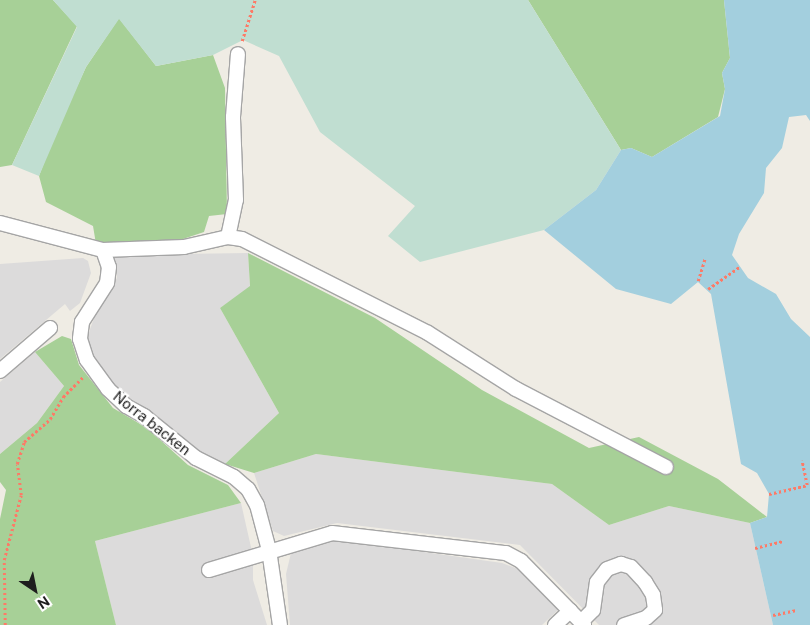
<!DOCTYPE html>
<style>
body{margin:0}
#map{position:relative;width:810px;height:625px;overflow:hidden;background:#efece4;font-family:"Public Sans",sans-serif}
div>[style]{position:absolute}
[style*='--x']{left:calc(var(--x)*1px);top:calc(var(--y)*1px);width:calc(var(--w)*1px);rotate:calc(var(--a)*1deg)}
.residential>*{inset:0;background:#dcdbdb}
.forest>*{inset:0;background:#a7d097}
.wetland>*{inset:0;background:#c0ded1}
.water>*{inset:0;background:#a3cfde}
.path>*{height:2.5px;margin-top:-1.25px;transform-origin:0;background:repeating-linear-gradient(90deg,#fd7a67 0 2.5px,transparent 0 5px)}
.roads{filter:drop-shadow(1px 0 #a5a5a5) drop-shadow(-1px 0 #a5a5a5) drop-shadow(0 1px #a5a5a5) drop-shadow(0 -1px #a5a5a5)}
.minor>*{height:14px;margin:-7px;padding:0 7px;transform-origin:7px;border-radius:7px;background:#fff}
span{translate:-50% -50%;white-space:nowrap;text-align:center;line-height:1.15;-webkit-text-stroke:4.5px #fff;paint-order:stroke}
.street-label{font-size:15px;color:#1e1e1e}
.north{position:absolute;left:10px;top:565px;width:50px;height:50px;-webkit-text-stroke:4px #fff;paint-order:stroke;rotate:146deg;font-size:14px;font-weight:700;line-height:20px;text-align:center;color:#1e1e1e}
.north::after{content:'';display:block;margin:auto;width:18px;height:22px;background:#1e1e1e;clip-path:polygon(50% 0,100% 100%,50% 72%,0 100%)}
</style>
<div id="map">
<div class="residential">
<i style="clip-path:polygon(248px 253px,250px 287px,220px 308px,279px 413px,225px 464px,195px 451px,113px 390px,94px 364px,86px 340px,96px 313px,117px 278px,113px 255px)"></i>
<i style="clip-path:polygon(83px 258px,88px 261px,91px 273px,80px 303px,70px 311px,65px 304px,0 359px,0 264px)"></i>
<i style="clip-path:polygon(35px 352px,64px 386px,37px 423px,0 454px,0 382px)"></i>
<i style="clip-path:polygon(316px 454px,552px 484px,609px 525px,669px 506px,750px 523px,773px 625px,599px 625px,520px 545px,337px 523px,284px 536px,273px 531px,254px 473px)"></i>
<i style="clip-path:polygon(241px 503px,253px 556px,253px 580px,267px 625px,116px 625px,95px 541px)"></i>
<i style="clip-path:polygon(339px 540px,502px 563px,521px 570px,559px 609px,542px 625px,290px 625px,286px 574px,291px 553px)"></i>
</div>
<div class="forest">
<i style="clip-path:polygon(0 0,53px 0,77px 26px,12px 165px,0 167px)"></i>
<i style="clip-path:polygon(528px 0,724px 0,730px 58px,722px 73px,725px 89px,718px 117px,652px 157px,631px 148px,621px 150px)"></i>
<i style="clip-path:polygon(119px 18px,156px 66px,213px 55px,225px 88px,227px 214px,209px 216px,204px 232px,177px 241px,96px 244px,93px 226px,46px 202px,39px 176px,53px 139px,86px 67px)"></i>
<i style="clip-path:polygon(248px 253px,375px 318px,482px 390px,589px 448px,639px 437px,718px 479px,767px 517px,750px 523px,669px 506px,609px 525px,552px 484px,316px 454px,254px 473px,225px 464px,279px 413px,220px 308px,250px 286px)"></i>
<i style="clip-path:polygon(62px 336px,71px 339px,79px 365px,113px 408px,147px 428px,188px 465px,228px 485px,241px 503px,95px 541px,116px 625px,0 625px,0 519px,6px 490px,0 482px,0 454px,37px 423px,64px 386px,35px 352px)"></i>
</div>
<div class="wetland">
<i style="clip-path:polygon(53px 0,528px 0,621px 150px,596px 190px,544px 230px,420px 262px,388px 236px,415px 206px,320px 132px,279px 56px,243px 40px,213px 55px,156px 66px,119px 19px,86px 67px,39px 176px,12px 165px,77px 27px)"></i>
</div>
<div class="water">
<i style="clip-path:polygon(724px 0,810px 0,810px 121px,806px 115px,789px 117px,782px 148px,766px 168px,764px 193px,739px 234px,732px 255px,748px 278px,776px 294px,791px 319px,810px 337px,810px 625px,773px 625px,750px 523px,767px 517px,769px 494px,757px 473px,741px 464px,711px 294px,698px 282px,671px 304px,616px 289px,544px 230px,596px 190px,621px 150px,631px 148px,652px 157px,720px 116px,725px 89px,722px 73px,730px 58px)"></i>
</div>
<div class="path">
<i style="--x:242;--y:41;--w:43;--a:-72.4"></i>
<i style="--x:698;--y:281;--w:24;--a:-73"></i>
<i style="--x:708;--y:289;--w:39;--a:-35"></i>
<i style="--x:769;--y:494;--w:39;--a:-13"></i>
<i style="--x:807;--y:485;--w:25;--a:-102"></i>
<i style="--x:755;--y:548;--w:29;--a:-14"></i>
<i style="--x:773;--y:615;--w:24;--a:-12"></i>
<i style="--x:5;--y:625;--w:65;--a:-90.9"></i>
<i style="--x:4;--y:560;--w:67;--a:-75.3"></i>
<i style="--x:21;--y:495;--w:31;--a:-97"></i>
<i style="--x:17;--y:464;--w:23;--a:-72"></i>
<i style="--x:24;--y:442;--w:35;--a:-41"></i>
<i style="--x:50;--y:419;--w:26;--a:-59"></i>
<i style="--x:63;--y:397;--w:28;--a:-45"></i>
</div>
<div class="roads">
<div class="minor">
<i style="--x:0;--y:223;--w:106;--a:14.7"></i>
<i style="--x:103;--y:250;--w:81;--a:-2.1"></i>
<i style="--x:184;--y:247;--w:45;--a:-12.8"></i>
<i style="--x:228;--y:237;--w:14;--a:8"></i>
<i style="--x:242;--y:239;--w:208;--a:26.8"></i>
<i style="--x:428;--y:333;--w:104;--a:32.5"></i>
<i style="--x:516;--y:389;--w:169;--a:27.5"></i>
<i style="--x:228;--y:237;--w:38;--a:-78"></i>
<i style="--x:236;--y:200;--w:83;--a:-92.1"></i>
<i style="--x:233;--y:117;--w:63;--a:-85.5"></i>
<i style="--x:103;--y:250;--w:18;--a:71"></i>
<i style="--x:109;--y:267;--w:16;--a:97"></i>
<i style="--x:107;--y:283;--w:46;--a:122.7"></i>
<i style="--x:82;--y:322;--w:17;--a:97"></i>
<i style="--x:80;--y:339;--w:22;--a:72"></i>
<i style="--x:87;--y:360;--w:36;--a:54"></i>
<i style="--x:108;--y:389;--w:25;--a:43"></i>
<i style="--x:126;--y:406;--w:21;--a:29"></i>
<i style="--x:144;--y:416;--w:67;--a:38.9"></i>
<i style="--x:196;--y:458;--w:42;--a:26.6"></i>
<i style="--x:234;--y:477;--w:18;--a:41"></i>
<i style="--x:248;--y:489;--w:18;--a:61"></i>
<i style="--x:257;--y:505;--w:47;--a:75.1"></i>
<i style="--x:269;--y:550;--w:76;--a:81.7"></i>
<i style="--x:0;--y:371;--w:66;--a:-40.7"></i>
<i style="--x:209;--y:570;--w:128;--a:-16.7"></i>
<i style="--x:332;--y:533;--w:175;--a:6.6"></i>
<i style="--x:506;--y:553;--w:17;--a:28"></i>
<i style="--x:521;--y:561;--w:90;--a:45.5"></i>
<i style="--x:581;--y:622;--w:17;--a:-45"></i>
<i style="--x:593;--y:610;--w:28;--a:-82"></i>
<i style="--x:597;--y:582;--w:16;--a:-52"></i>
<i style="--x:607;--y:569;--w:15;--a:-20"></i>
<i style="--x:621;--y:564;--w:10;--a:17"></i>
<i style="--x:631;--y:567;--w:21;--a:47"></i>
<i style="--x:645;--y:582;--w:15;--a:58"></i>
<i style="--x:653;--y:595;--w:15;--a:82"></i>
<i style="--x:655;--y:610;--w:12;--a:138"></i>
<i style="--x:646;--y:618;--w:23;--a:162"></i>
<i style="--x:555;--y:625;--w:21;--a:-43"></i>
</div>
</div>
<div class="street-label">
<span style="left:152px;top:423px;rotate:38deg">Norra backen</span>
</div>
<div class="north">N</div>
</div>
